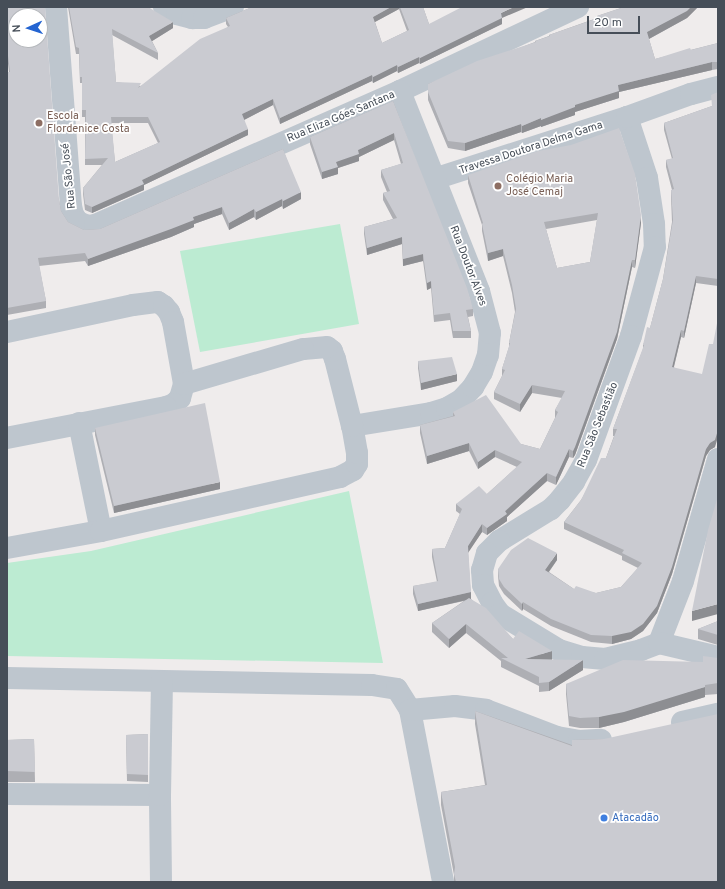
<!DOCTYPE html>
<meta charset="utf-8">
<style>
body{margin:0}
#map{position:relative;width:725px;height:889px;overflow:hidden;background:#efecec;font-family:Overpass,sans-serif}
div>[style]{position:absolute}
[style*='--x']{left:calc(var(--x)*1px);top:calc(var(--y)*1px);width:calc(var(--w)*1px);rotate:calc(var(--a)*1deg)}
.green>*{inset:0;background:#bcebd2}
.minor>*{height:22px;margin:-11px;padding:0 11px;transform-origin:11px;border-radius:11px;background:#bec6ce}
.wall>*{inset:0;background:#aeafb4}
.shaded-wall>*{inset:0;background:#8d8e92}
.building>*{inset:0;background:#cacbd1}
.dots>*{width:11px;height:11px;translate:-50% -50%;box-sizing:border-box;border:2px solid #fff;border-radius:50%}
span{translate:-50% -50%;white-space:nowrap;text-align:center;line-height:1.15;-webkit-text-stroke:3.5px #fff;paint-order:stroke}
.education-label{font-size:11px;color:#785e54}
.left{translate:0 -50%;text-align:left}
.street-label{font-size:11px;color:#464e58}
.shop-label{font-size:11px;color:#366cbe}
.frame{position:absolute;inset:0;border:8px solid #464e58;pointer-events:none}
.north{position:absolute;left:8px;top:8px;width:40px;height:40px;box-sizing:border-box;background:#fff;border:1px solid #b5b8bc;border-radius:50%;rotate:267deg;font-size:11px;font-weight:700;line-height:16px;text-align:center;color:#464e58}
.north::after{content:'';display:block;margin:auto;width:14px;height:18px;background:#2464d1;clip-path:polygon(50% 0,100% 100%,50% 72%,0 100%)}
.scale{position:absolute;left:587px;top:16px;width:53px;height:18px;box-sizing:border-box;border:2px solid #464e58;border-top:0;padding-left:5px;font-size:12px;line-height:14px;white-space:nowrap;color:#464e58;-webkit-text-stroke:3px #fff;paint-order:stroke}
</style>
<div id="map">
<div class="green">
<i style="clip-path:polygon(340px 224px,359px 324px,200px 352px,180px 251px)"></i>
<i style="clip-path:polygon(349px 491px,383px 663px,7px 656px,7px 563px,91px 551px)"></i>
</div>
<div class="minor">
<i style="--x:56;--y:7;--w:200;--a:85.7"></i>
<i style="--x:71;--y:206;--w:9;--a:77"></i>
<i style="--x:73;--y:215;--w:9;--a:54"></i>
<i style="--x:78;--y:222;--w:11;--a:22"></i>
<i style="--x:88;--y:226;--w:7;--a:-8"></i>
<i style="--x:95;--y:225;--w:333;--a:-23.7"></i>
<i style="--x:400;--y:91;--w:197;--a:-25.3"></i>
<i style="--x:164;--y:7;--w:15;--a:28"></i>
<i style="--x:177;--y:14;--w:16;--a:15"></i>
<i style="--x:192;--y:18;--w:12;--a:0"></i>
<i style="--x:204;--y:18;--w:31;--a:-21"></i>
<i style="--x:627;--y:117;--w:64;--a:71.8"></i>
<i style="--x:647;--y:178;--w:47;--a:81.3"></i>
<i style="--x:654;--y:224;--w:23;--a:88"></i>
<i style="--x:655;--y:247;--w:92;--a:105.1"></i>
<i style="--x:631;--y:336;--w:132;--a:109.9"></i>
<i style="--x:586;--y:460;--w:25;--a:119"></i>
<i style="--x:574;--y:482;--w:23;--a:128"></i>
<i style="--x:560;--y:500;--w:13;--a:135"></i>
<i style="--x:551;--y:509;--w:61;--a:148.4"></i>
<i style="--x:499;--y:541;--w:17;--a:135"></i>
<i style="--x:487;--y:553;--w:18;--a:106"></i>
<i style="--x:482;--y:570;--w:15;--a:86"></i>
<i style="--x:483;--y:585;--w:20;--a:63"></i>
<i style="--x:492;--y:603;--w:14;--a:54"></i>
<i style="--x:500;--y:614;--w:69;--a:31.4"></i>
<i style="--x:559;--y:650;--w:24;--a:17"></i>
<i style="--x:582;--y:657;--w:23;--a:5"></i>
<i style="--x:605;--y:659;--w:37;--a:-14"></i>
<i style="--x:641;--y:650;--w:19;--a:-21"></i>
<i style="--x:434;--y:179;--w:203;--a:-17.8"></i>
<i style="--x:627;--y:117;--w:68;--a:-19.8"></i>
<i style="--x:691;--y:94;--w:28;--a:-15"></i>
<i style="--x:7;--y:332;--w:129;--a:-12.1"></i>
<i style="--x:133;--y:305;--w:25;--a:-7"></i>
<i style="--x:158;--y:302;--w:7;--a:34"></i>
<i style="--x:164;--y:306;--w:8;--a:50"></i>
<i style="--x:169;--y:312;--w:11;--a:68"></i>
<i style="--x:173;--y:322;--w:63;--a:79.9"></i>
<i style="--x:184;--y:384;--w:15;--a:106"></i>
<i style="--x:180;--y:398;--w:8;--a:135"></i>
<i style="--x:174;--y:404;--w:9;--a:159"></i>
<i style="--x:166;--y:407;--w:162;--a:169"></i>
<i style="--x:79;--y:423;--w:110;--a:78.5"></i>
<i style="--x:352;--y:426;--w:80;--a:-9.3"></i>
<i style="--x:431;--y:413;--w:17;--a:-17"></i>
<i style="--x:447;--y:408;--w:16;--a:-30"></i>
<i style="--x:461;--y:400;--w:18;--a:-47"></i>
<i style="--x:473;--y:387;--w:17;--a:-59"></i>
<i style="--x:482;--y:372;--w:18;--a:-71"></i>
<i style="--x:488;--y:355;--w:22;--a:-85"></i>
<i style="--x:490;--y:333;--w:43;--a:-104.7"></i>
<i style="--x:479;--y:291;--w:215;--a:-111.6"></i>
<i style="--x:7;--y:548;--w:96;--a:-10.3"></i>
<i style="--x:101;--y:531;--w:245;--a:-12.7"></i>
<i style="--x:340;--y:477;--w:15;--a:-28"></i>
<i style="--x:353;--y:470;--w:7;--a:-56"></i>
<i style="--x:357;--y:464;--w:11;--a:-90"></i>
<i style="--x:357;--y:453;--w:27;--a:-100"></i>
<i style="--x:352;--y:426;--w:69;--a:-104.2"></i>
<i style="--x:335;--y:359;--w:9;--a:-111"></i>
<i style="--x:332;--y:351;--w:6;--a:-141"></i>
<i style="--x:327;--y:347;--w:24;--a:175"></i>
<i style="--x:303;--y:349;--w:124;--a:163.6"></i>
<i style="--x:659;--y:643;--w:66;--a:-68.8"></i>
<i style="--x:683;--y:581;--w:127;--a:-74"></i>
<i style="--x:659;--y:643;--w:61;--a:13.3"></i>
<i style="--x:7;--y:678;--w:365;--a:1.1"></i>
<i style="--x:372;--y:685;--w:25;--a:9"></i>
<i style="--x:397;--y:689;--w:25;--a:58"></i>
<i style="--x:410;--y:710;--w:175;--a:79.1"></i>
<i style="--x:410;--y:710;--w:45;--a:-5.1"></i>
<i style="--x:455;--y:706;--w:31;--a:7"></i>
<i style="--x:486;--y:710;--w:76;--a:20.8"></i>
<i style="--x:557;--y:737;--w:22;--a:10"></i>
<i style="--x:579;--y:741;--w:22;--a:-3"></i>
<i style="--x:682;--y:722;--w:37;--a:-13"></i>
<i style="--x:7;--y:794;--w:153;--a:0.4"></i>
<i style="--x:161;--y:882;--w:87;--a:-90.7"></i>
<i style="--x:160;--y:795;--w:113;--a:-89"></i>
</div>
<div class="wall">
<i style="clip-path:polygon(7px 7px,59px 200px,61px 211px,68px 222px,84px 230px,100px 229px,283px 149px,301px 199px,283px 209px,282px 206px,256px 220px,254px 217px,229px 230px,222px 214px,194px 224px,194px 227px,171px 237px,88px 266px,85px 261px,39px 266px,46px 301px,46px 308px,7px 315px,7px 72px,9px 72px,7px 55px)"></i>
<i style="clip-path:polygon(evenodd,68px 7px,148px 7px,173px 28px,152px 41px,158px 53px,158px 60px,112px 35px,116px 82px,141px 86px,228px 27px,226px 24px,226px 18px,252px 7px,423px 7px,429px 24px,502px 18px,502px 24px,420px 64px,419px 63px,398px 73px,397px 71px,373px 83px,372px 81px,280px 124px,273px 105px,244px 120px,248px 135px,144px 185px,144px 190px,92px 213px,85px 210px,83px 194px,83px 188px,102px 165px,85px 165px,85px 117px,82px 117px,82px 83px,80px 83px,79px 54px,76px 54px,68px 7px,399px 9px,407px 31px,382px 43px,375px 22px,399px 9px,68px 7px,111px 123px,148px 123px,158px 143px,115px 162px,111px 123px)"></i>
<i style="clip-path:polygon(624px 7px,698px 7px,687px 18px,649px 39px,655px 59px,718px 43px,718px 69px,712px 70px,619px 92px,619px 98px,575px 112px,575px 115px,541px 127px,541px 126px,522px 133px,521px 132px,465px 151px,448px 148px,428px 100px,428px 84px,535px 42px,535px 41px,549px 36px,549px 35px,597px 18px,597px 16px)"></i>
<i style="clip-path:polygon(718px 92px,718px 286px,696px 283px,684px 338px,681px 337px,674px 367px,715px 447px,710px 450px,706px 456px,672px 574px,657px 613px,643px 631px,631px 639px,612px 644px,591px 642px,551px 626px,523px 609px,522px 611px,504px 594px,499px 586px,498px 576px,498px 569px,557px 560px,549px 572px,574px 589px,596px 593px,621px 587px,638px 568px,622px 560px,622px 556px,564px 529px,564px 522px,581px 500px,606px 458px,614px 436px,613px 436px,613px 429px,643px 349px,643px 345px,650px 328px,663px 279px,672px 222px,671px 197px,671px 190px,672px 190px,666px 167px,666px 160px,672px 159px,664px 130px,664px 123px,712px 106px)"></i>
<i style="clip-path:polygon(393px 101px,473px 309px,473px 316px,468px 317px,471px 331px,471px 338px,453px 338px,450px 320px,434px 322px,431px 288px,427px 290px,423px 261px,403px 266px,402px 244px,367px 255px,364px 234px,364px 227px,393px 219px,383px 200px,383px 193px,387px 192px,381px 177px,381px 170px,401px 164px,394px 140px,359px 157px,359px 161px,338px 168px,338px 174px,322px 179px,310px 144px,310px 137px)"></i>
<i style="clip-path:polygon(evenodd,468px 175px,641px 223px,635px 268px,632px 267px,617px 339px,575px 455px,573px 458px,569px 457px,556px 485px,547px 481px,507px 517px,507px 521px,487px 535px,482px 532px,468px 552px,471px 599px,513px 639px,552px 660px,583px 670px,549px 691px,539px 692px,539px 686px,501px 667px,501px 661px,466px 633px,449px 648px,432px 632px,432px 623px,464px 601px,418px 611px,413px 594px,413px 586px,437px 582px,432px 557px,432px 549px,445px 548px,460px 514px,456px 511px,456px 504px,487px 494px,517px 467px,495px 457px,478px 469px,469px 451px,427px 464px,420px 433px,420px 425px,453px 416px,453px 412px,521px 444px,540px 449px,555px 418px,555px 410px,562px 398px,532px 393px,520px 412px,494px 399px,494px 392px,502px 376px,502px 369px,509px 347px,509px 343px,515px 312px,512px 293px,503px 256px,488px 261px,482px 231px,482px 225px,468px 183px,468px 175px,597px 220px,590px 262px,557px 268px,546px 229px,597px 220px)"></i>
<i style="clip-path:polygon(418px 361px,457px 381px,421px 390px,418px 368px)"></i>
<i style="clip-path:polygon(95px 428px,220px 489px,114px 513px,95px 435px)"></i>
<i style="clip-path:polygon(718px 621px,718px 645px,698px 639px,698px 629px)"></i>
<i style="clip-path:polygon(718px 658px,718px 694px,705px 695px,705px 697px,624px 722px,599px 728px,580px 728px,569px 726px,566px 694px,566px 684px,703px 662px)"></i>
<i style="clip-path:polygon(475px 711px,572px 745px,572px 740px,604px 739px,718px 882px,454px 882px,454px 875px,441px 805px,441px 792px,485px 785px,475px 724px)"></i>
<i style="clip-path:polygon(148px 734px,148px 782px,127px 781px,126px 735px)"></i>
<i style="clip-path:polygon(34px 739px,35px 782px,7px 782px,7px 740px)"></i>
</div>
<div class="shaded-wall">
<i style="clip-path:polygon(391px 7px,399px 7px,399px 9px,373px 23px,373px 17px)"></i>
<i style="clip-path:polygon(514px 7px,528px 7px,502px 18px,502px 24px,420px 64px,420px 58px,501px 13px)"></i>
<i style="clip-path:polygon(691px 7px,698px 7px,687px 18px,647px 40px,647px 32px)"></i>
<i style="clip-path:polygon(173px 22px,173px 28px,149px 43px,149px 36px)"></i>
<i style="clip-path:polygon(419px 57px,419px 63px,398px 73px,398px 67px)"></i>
<i style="clip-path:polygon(712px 62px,712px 70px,619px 92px,619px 98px,575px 112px,575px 115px,541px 127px,541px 120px,618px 85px)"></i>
<i style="clip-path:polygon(397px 65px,397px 71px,373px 83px,373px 77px)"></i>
<i style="clip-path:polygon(372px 75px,372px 81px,280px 124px,280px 118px)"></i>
<i style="clip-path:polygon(273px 99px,273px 105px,242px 121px,242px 114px)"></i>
<i style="clip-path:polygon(541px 118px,541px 126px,522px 133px,522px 126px)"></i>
<i style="clip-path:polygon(521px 124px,521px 132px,465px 151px,465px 143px)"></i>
<i style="clip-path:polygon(248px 129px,248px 135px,144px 185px,144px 190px,92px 213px,92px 207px,142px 180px)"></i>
<i style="clip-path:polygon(394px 133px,394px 140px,359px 157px,359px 161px,338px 168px,338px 174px,322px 179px,322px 172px,336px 162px,358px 150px)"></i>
<i style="clip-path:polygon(301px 192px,301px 199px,283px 209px,283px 201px)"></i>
<i style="clip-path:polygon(282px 199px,282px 206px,256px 220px,256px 212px)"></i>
<i style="clip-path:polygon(222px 207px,222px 214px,194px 224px,194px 227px,171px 237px,88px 266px,88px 259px,193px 217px)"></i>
<i style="clip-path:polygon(254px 209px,254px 217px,229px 230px,229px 223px)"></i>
<i style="clip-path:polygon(641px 215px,641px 223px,635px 268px,635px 260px)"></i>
<i style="clip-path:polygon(402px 237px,402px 244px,367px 255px,367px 248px)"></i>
<i style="clip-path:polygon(503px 249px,503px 256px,488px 261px,488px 253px)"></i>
<i style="clip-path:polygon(423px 254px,423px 261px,403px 266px,403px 259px)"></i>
<i style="clip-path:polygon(632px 260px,632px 267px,617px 339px,575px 455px,573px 458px,573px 451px)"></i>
<i style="clip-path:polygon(696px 276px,696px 283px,684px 338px,684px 331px)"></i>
<i style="clip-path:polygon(431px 281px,431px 288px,427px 290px,427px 283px)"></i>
<i style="clip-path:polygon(681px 330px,681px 337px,672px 374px,672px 367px)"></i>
<i style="clip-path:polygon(457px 374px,457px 381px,421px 390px,421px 383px)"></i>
<i style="clip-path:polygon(532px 385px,532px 393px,520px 412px,520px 404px)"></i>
<i style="clip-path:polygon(718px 430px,718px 437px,715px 447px,710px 450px,706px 456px,672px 574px,657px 613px,643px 631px,631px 639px,612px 644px,612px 636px,706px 449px)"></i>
<i style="clip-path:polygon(469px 443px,469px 451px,427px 464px,427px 456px)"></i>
<i style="clip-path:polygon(569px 449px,569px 457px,556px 485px,556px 477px)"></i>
<i style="clip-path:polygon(495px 450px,495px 457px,478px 469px,478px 462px)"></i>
<i style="clip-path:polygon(547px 473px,547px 481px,507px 517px,507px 521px,487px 535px,487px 528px)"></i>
<i style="clip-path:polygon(220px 482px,220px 489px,114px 513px,114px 506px)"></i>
<i style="clip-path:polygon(482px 524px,482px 532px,468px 553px,468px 546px)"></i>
<i style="clip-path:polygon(557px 553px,557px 560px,545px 577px,545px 570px)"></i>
<i style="clip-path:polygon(471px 592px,471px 599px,418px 611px,418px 604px)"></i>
<i style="clip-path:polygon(523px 602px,523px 609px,522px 611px,522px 604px)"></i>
<i style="clip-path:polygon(718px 604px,718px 614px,692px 621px,692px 611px)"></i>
<i style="clip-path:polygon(466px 624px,466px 633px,449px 648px,449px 639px)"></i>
<i style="clip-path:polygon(552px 651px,552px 660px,525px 659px)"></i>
<i style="clip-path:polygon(583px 660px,583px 670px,549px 691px,549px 682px)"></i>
<i style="clip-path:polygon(705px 687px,705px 697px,624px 722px,599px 728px,599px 717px)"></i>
</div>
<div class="building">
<i style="clip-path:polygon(evenodd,7px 7px,45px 7px,59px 200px,61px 211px,68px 222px,84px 230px,100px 229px,283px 149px,301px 192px,283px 201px,282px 199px,256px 212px,254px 209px,229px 223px,222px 207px,193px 217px,194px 220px,171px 229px,88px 259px,85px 253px,38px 258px,46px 301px,7px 308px,7px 72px,10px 72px,7px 48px,7px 7px,16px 16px,40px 16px,40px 40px,16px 40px,16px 16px)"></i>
<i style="clip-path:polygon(evenodd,69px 7px,148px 7px,173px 22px,149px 36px,158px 53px,112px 29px,116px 82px,141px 83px,138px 88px,200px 39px,230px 26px,226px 18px,252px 7px,391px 7px,373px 17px,382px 43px,409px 30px,400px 7px,423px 7px,429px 24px,462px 7px,514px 7px,501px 13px,502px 18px,420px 58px,419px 57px,398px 67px,397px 65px,373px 77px,372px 75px,280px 118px,273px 99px,242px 114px,248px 129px,142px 180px,144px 184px,92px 207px,85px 204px,83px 188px,108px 158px,85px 159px,86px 110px,82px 110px,82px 77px,80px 77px,79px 48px,76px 47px,69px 7px,111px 117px,148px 117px,160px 142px,115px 162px,111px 117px)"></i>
<i style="clip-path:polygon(624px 7px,691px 7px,687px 11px,647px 32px,655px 59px,690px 48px,691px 50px,718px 43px,718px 62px,712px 62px,618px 85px,619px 91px,575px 105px,575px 107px,541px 120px,541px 118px,522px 126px,521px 124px,465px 143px,448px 141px,428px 92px,428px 84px,477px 61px,536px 42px,535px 41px,550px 36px,549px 35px,598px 18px,597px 16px)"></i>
<i style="clip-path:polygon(718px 92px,718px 279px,696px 276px,684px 331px,681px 330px,672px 367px,702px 374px,709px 344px,713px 344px,718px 318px,718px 430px,715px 440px,710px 443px,706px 449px,672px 567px,657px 606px,643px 624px,631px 632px,612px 636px,591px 635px,551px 619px,523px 602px,522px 604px,504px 587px,499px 579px,498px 569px,511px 550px,528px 538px,557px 553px,545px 570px,574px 589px,576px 586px,596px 593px,621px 587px,642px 563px,622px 553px,624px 550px,564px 522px,581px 500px,601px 458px,606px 458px,617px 429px,613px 429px,644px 345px,643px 345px,647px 327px,650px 328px,663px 279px,673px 220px,671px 190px,674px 189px,666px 160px,673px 158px,664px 123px,712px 106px,711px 95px)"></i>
<i style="clip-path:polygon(393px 101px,467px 288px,473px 309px,466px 310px,471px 331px,453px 331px,450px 313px,434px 315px,431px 281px,427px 283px,423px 254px,403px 259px,402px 237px,367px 248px,364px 227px,397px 218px,383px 193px,390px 191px,381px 170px,403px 163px,394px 133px,358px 150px,359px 154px,336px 162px,338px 167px,322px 172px,310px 137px)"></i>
<i style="clip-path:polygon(evenodd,619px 128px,635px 174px,641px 215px,635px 260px,632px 260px,617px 332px,575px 447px,573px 451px,569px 449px,556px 477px,547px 473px,505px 511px,507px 514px,487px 528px,482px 524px,468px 546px,471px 592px,418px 604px,413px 586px,438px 581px,432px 549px,445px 548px,462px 509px,456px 504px,479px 486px,487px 494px,522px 462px,495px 450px,478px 462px,469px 443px,427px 456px,420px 425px,455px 416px,453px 412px,486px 395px,521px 444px,540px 449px,558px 412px,555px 410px,565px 391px,532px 385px,520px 404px,494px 392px,505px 370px,502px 369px,510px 343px,509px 343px,516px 309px,512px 285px,503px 249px,488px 253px,482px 224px,483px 223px,468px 175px,538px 151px,571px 145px,619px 128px,598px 213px,590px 262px,557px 268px,544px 222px,598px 213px)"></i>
<i style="clip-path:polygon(452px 357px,457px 374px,421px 383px,418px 361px)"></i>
<i style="clip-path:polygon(205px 403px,220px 482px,114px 506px,95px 428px)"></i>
<i style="clip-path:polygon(718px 496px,718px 604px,692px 611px,708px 530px)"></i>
<i style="clip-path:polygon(469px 598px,486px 608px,513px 639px,519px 631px,552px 651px,525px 659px,583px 660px,549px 682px,539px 683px,539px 677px,501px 658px,508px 658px,466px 624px,449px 639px,432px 623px)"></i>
<i style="clip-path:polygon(718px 621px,718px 635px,698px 629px)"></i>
<i style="clip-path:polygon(703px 656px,718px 658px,718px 683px,705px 685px,705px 687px,624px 712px,599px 717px,580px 718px,569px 716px,566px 684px,623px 660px,703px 662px)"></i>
<i style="clip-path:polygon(475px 711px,572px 746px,572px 740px,604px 739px,718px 714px,718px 882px,456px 882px,454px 874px,455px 867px,441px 792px,487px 785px)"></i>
<i style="clip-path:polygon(148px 734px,148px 775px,127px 774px,126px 735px)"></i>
<i style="clip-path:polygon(34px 739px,35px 772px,7px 771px,7px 740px)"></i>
</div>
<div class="dots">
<i style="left:39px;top:123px;background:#8d6e63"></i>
<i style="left:498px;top:186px;background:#8d6e63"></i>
<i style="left:604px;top:818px;background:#3f7fe0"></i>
</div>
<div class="education-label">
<span class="left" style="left:47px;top:123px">Escola<br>Flordenice Costa</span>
<span class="left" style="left:506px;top:186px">Colégio Maria<br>José Cemaj</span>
</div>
<div class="street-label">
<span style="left:341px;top:117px;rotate:-23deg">Rua Eliza Góes Santana</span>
<span style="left:531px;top:148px;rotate:-18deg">Travessa Doutora Delma Gama</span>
<span style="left:69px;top:176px;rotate:-96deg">Rua São José</span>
<span style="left:468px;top:266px;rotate:69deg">Rua Doutor Alves</span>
<span style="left:598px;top:425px;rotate:-68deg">Rua São Sebastião</span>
</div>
<div class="shop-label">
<span class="left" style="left:612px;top:818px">Atacadão</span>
</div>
<div class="frame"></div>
<div class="north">N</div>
<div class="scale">20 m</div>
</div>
